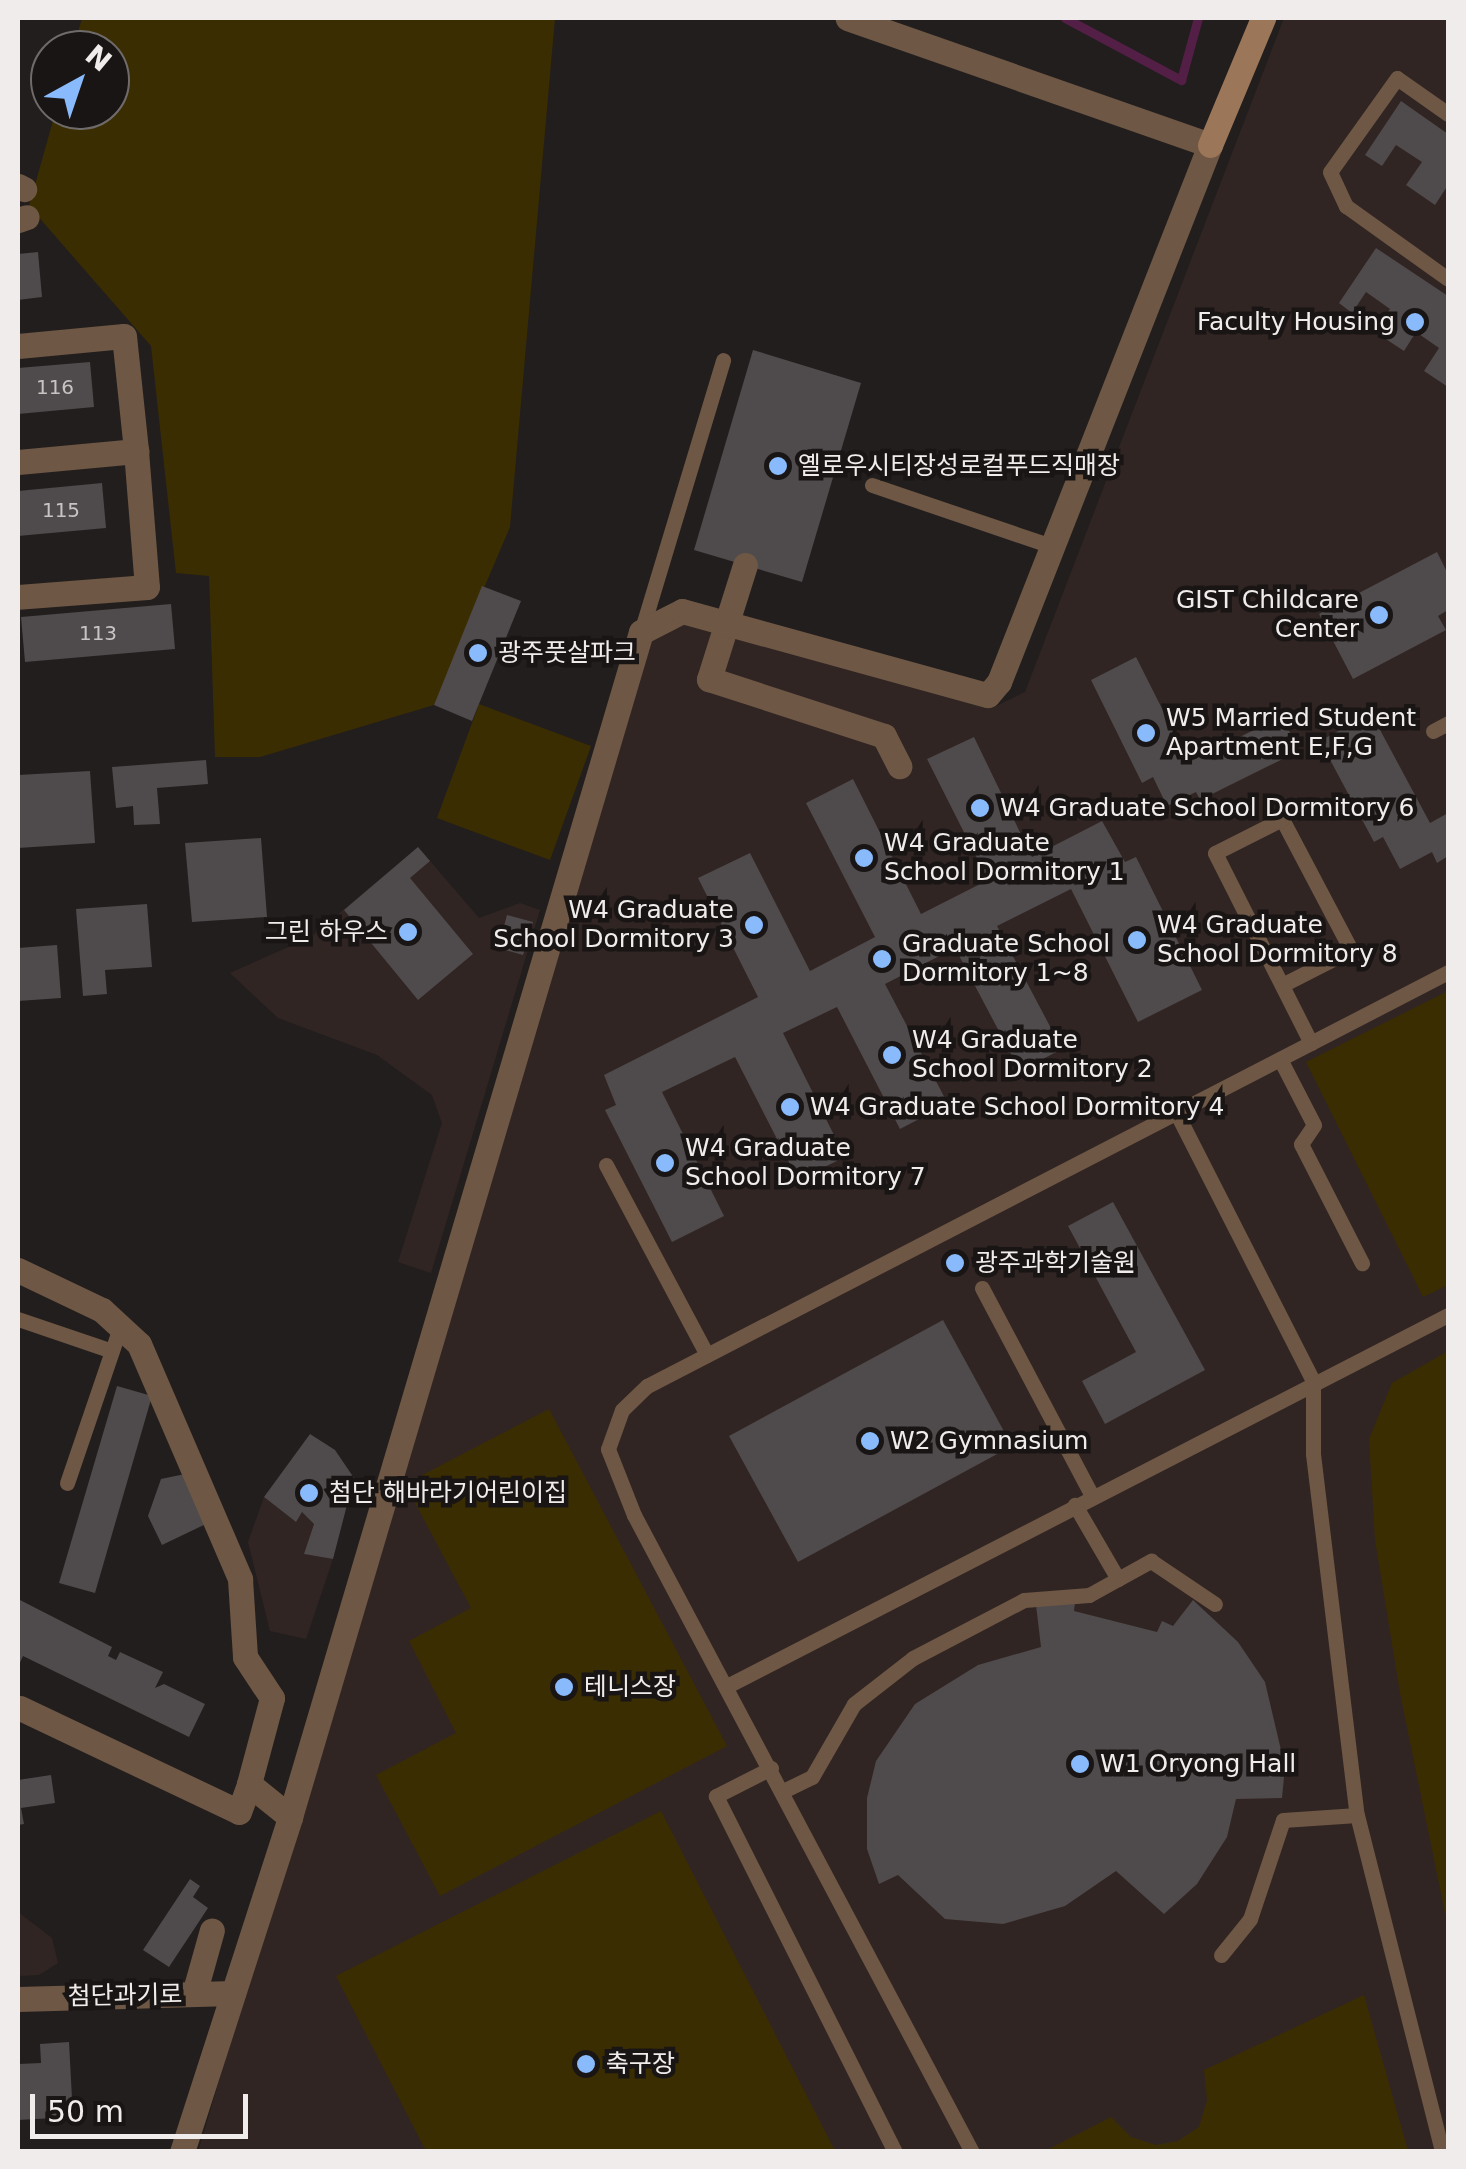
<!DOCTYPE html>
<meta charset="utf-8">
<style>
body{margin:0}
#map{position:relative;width:1466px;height:2169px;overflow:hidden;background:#221e1d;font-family:"DejaVu Sans","Noto Sans KR",sans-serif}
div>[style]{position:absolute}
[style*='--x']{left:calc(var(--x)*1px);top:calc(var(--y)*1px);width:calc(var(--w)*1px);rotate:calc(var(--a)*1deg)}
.built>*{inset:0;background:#302523}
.green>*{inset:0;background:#3b2d02}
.stream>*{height:9px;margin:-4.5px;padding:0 4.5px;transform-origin:4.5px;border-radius:4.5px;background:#531f46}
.building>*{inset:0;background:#4f4a4b}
.lane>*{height:15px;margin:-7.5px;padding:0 7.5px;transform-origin:7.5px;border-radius:7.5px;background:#6e5744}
.street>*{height:25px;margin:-12.5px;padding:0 12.5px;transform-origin:12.5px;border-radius:12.5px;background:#6e5744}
.secondary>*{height:25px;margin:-12.5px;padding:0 12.5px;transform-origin:12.5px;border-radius:12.5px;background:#9c7658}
.dots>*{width:28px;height:28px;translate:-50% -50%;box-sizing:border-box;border:5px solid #191514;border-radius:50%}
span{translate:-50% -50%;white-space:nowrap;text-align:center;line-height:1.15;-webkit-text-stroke:9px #191514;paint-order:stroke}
.number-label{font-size:20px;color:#c7c4c3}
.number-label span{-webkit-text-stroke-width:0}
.poi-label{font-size:25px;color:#efeceb}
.right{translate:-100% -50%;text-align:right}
.left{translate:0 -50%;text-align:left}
.street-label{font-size:25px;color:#efeceb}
.frame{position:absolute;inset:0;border:20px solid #efeceb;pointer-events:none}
.north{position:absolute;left:30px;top:30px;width:100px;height:100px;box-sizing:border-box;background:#191514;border:2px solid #6f6b6a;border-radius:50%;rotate:40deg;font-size:28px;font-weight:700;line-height:40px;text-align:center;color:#efeceb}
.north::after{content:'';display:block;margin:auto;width:35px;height:45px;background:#89bafc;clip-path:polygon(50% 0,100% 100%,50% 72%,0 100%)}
.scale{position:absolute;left:30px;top:2094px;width:218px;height:45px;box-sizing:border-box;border:5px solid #efeceb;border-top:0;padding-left:12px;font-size:30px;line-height:35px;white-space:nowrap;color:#efeceb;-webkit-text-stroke:8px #191514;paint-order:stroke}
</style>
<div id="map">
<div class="built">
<i style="clip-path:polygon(1284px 18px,1448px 18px,1448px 2151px,198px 2152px,646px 640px,678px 617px,992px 708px,1025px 692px)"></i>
<i style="clip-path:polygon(418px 847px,479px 918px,520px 903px,540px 910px,431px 1273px,398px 1262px,442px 1123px,432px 1095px,377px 1055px,278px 1018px,230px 973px,311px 937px)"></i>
<i style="clip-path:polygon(264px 1497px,295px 1521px,302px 1512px,314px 1524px,305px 1554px,333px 1559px,306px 1639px,270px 1631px,248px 1542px)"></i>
<i style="clip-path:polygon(18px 1912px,52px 1938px,58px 1963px,39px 1975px,18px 1976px)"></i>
</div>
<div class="green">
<i style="clip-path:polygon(82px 18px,555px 18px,510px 527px,434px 705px,260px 757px,215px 757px,209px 576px,176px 573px,151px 346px,29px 206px,56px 110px,110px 110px,110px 50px,73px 50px)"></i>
<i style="clip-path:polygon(479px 704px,591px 746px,550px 860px,437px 818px)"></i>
<i style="clip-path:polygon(1448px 991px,1448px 1285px,1423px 1297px,1306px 1062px)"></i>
<i style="clip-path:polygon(1448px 1351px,1448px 1928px,1400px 1693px,1375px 1540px,1369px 1439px,1392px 1383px)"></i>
<i style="clip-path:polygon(549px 1409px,727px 1746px,440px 1896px,376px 1775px,456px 1733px,409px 1641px,471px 1608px,405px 1484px)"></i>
<i style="clip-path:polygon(661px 1811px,835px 2151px,426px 2151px,336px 1976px)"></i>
<i style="clip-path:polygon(1364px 1995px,1408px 2151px,1045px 2151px,1111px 2117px,1131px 2137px,1156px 2145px,1178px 2141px,1199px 2127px,1207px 2100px,1204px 2070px)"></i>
</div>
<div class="stream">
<i style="--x:1065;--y:18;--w:132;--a:28.1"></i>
<i style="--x:1181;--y:80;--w:64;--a:-74.7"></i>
</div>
<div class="building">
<i style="clip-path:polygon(1401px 101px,1448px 134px,1448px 185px,1435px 205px,1406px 185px,1422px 162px,1396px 145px,1382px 166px,1365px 155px)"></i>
<i style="clip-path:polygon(1376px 248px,1448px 296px,1448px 387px,1424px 371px,1439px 348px,1416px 332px,1404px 351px,1375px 332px,1390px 309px,1366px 292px,1352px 313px,1339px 303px)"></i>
<i style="clip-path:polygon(38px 252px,42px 297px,18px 300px,18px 254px)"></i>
<i style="clip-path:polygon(753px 350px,861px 383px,802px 582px,694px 550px)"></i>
<i style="clip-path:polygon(90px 362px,94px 407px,18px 414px,18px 368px)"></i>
<i style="clip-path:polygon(102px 483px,106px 528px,18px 536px,18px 491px)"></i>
<i style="clip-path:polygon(1437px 552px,1448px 574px,1448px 610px,1438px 616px,1446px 630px,1353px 679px,1319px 614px)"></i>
<i style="clip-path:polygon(482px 586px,521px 601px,472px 721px,434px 705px)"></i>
<i style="clip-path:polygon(171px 604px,175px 649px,25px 662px,21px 617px)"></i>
<i style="clip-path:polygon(1136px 657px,1189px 762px,1282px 716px,1299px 751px,1200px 800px,1196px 792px,1167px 806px,1153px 777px,1142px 783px,1091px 680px)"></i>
<i style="clip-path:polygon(1371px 713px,1430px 823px,1448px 813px,1448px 856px,1437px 863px,1432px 852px,1400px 869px,1383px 837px,1374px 842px,1320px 741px)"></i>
<i style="clip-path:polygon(974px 737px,1032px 857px,1102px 821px,1125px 862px,1136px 857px,1202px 990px,1138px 1022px,1071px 889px,997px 926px,1062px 1049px,1020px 1071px,955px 948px,885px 984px,948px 1104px,900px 1129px,837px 1007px,783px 1033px,845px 1157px,798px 1180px,735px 1057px,662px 1092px,724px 1216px,672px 1242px,605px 1110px,616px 1105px,604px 1075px,758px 997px,698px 878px,750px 853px,810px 971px,875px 937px,806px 803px,853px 779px,921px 914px,988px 880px,927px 759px)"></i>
<i style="clip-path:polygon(206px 760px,208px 784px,157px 788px,160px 824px,134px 825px,133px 806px,116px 808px,112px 767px)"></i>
<i style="clip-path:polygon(90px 771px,95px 843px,18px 848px,18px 775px)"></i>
<i style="clip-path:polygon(261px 838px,267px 917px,192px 922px,185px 843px)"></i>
<i style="clip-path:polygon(418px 847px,430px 861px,410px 878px,473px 954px,418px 1000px,344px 910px)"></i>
<i style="clip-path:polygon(147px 904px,152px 967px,105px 970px,107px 994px,83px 996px,76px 909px)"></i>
<i style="clip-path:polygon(507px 915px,533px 922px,523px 955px,498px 948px)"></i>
<i style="clip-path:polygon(57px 945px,61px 998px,18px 1001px,18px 948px)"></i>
<i style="clip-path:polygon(1113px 1202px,1205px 1370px,1105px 1424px,1082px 1381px,1136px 1352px,1068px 1226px)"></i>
<i style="clip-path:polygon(943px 1320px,1012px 1446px,798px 1562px,729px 1436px)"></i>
<i style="clip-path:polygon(117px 1386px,152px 1396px,95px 1593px,59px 1583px)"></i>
<i style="clip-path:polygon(310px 1434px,335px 1450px,354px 1478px,333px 1559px,304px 1554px,314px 1524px,302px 1512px,296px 1522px,264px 1497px)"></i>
<i style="clip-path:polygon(185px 1474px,208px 1523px,162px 1545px,148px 1516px,161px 1479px)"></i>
<i style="clip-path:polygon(18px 1599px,112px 1647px,108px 1656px,116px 1660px,120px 1652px,163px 1672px,155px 1688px,164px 1684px,205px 1704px,189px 1737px,23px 1656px,18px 1667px)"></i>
<i style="clip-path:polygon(1193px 1600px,1238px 1642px,1265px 1682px,1285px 1767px,1282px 1798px,1236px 1799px,1227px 1837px,1197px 1884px,1164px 1914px,1116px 1871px,1065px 1906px,1003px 1924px,945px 1919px,898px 1875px,879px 1884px,867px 1849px,867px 1798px,876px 1761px,915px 1704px,978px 1665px,1041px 1647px,1036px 1605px,1075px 1602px,1074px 1611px,1157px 1632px,1162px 1621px,1173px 1626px)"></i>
<i style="clip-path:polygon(51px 1775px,55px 1803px,21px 1808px,24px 1824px,18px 1825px,18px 1780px)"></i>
<i style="clip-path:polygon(190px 1879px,200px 1886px,193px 1897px,208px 1908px,169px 1967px,143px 1950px)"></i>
<i style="clip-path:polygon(69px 2042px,73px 2117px,18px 2120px,18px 2064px,41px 2063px,40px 2044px)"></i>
</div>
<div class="lane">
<i style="--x:1448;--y:114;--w:62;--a:-144.8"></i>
<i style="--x:1397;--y:78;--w:115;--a:125.5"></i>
<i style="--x:1330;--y:172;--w:38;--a:65"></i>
<i style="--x:1346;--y:206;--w:125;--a:35.6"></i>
<i style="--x:872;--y:485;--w:186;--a:18.8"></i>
<i style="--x:641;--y:632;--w:284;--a:-73.2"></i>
<i style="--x:1433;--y:731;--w:17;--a:-28"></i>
<i style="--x:1282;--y:985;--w:77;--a:-26.9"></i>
<i style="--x:1351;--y:950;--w:148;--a:-117.8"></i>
<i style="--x:1282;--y:819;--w:75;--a:153.1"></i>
<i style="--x:1215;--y:853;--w:213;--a:63.2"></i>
<i style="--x:1280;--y:1059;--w:74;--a:62.7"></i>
<i style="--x:1314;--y:1125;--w:23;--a:124"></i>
<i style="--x:1301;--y:1144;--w:134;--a:62.9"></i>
<i style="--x:1176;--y:1112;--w:302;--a:63"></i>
<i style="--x:1313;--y:1381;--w:73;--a:90"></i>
<i style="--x:1313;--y:1454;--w:364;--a:83.1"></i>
<i style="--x:1357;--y:1815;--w:348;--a:75.8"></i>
<i style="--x:606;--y:1165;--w:215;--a:62"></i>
<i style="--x:982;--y:1288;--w:235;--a:62.1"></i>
<i style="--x:18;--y:1319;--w:99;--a:18.8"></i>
<i style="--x:67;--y:1483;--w:165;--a:-71.2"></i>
<i style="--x:1118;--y:1579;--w:38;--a:-29"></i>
<i style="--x:1151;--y:1561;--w:77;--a:33.9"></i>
<i style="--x:727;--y:1686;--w:811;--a:-27.23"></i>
<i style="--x:771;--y:1768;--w:62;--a:153"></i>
<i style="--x:716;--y:1796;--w:398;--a:63.3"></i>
<i style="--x:783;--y:1791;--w:32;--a:-26"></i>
<i style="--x:812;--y:1777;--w:84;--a:-60.1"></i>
<i style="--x:854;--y:1704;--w:75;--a:-37.9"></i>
<i style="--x:913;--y:1658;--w:125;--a:-27.6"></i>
<i style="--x:1024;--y:1600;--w:65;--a:-4.4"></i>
<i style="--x:1089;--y:1595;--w:33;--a:-29"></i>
<i style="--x:1118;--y:1579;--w:86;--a:-120.2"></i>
<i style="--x:1221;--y:1955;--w:46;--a:-51.1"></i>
<i style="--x:1250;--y:1919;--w:104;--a:-71.6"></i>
<i style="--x:1283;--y:1820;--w:74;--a:-3.9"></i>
<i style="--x:972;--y:2152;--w:721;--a:-117.95"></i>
<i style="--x:634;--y:1515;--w:71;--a:-111.5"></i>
<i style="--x:608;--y:1449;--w:41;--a:-70.3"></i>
<i style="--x:622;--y:1410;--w:35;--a:-44"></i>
<i style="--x:647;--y:1386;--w:902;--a:-27.33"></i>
</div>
<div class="street">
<i style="--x:18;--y:186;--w:7;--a:27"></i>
<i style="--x:18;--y:220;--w:9;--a:-18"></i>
<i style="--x:18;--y:346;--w:106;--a:-5.4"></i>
<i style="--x:124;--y:336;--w:116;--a:84"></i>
<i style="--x:18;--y:462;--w:119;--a:-5.3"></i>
<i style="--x:136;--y:451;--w:136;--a:85.4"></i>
<i style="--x:147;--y:587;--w:129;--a:175.6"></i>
<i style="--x:745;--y:565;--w:120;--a:107.5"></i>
<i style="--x:709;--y:679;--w:184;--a:18"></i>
<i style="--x:884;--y:736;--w:34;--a:63"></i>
<i style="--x:18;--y:1270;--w:93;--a:25.5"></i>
<i style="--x:102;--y:1310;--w:50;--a:42.6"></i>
<i style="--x:139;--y:1344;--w:256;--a:66.7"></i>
<i style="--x:240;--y:1579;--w:78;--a:86.3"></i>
<i style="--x:245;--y:1657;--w:49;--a:56.6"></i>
<i style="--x:272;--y:1698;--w:89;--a:105"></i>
<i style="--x:249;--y:1784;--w:53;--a:38.8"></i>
<i style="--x:20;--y:1708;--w:242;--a:25.4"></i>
<i style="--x:239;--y:1812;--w:30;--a:-70"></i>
<i style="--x:194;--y:1994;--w:66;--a:-74.3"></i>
<i style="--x:18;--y:1999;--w:215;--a:-1.6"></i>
<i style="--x:182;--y:2152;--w:352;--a:-72.1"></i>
<i style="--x:290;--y:1817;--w:1236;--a:-73.5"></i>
<i style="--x:641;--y:632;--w:46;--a:-27.1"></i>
<i style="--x:682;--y:611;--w:317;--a:15.4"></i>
<i style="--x:988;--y:695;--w:17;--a:-50"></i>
<i style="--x:999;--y:682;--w:577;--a:-68.55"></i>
<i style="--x:1210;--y:145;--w:384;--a:-160.7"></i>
</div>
<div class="secondary">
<i style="--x:1210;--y:145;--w:138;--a:-67.3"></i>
</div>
<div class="dots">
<i style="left:1415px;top:322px;background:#89bafc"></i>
<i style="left:778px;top:466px;background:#89bafc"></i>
<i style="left:1379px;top:615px;background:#89bafc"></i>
<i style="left:478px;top:653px;background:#89bafc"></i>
<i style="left:1146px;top:733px;background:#89bafc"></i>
<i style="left:980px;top:808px;background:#89bafc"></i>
<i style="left:864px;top:858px;background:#89bafc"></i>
<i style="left:754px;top:925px;background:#89bafc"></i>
<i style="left:408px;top:932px;background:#89bafc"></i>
<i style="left:1137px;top:940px;background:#89bafc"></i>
<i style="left:882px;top:959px;background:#89bafc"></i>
<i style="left:892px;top:1055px;background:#89bafc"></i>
<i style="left:790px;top:1107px;background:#89bafc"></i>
<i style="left:665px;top:1163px;background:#89bafc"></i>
<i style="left:955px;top:1263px;background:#89bafc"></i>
<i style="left:870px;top:1441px;background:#89bafc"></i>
<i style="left:309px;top:1493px;background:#89bafc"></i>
<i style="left:564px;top:1687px;background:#89bafc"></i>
<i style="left:1080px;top:1764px;background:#89bafc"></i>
<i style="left:586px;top:2064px;background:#89bafc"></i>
</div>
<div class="number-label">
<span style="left:55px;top:387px">116</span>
<span style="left:61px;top:510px">115</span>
<span style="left:98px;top:633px">113</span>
</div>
<div class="poi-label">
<span class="right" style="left:1395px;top:322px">Faculty Housing</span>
<span class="left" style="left:798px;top:466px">옐로우시티장성로컬푸드직매장</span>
<span class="right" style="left:1359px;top:615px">GIST Childcare<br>Center</span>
<span class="left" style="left:498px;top:653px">광주풋살파크</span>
<span class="left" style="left:1166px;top:733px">W5 Married Student<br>Apartment E,F,G</span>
<span class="left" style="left:1000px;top:808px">W4 Graduate School Dormitory 6</span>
<span class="left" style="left:884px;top:858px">W4 Graduate<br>School Dormitory 1</span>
<span class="right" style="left:734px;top:925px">W4 Graduate<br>School Dormitory 3</span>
<span class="left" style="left:1157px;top:940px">W4 Graduate<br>School Dormitory 8</span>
<span class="right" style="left:388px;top:932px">그린 하우스</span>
<span class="left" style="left:902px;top:959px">Graduate School<br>Dormitory 1~8</span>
<span class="left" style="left:912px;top:1055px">W4 Graduate<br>School Dormitory 2</span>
<span class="left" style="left:810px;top:1107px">W4 Graduate School Dormitory 4</span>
<span class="left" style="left:685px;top:1163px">W4 Graduate<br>School Dormitory 7</span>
<span class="left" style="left:975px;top:1263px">광주과학기술원</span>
<span class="left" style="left:890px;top:1441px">W2 Gymnasium</span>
<span class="left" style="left:329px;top:1493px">첨단 해바라기어린이집</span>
<span class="left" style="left:584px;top:1687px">테니스장</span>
<span class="left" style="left:1100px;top:1764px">W1 Oryong Hall</span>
<span class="left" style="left:606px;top:2064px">축구장</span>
</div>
<div class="street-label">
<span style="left:125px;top:1996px;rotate:-1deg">첨단과기로</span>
</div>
<div class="frame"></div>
<div class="north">N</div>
<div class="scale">50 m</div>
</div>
